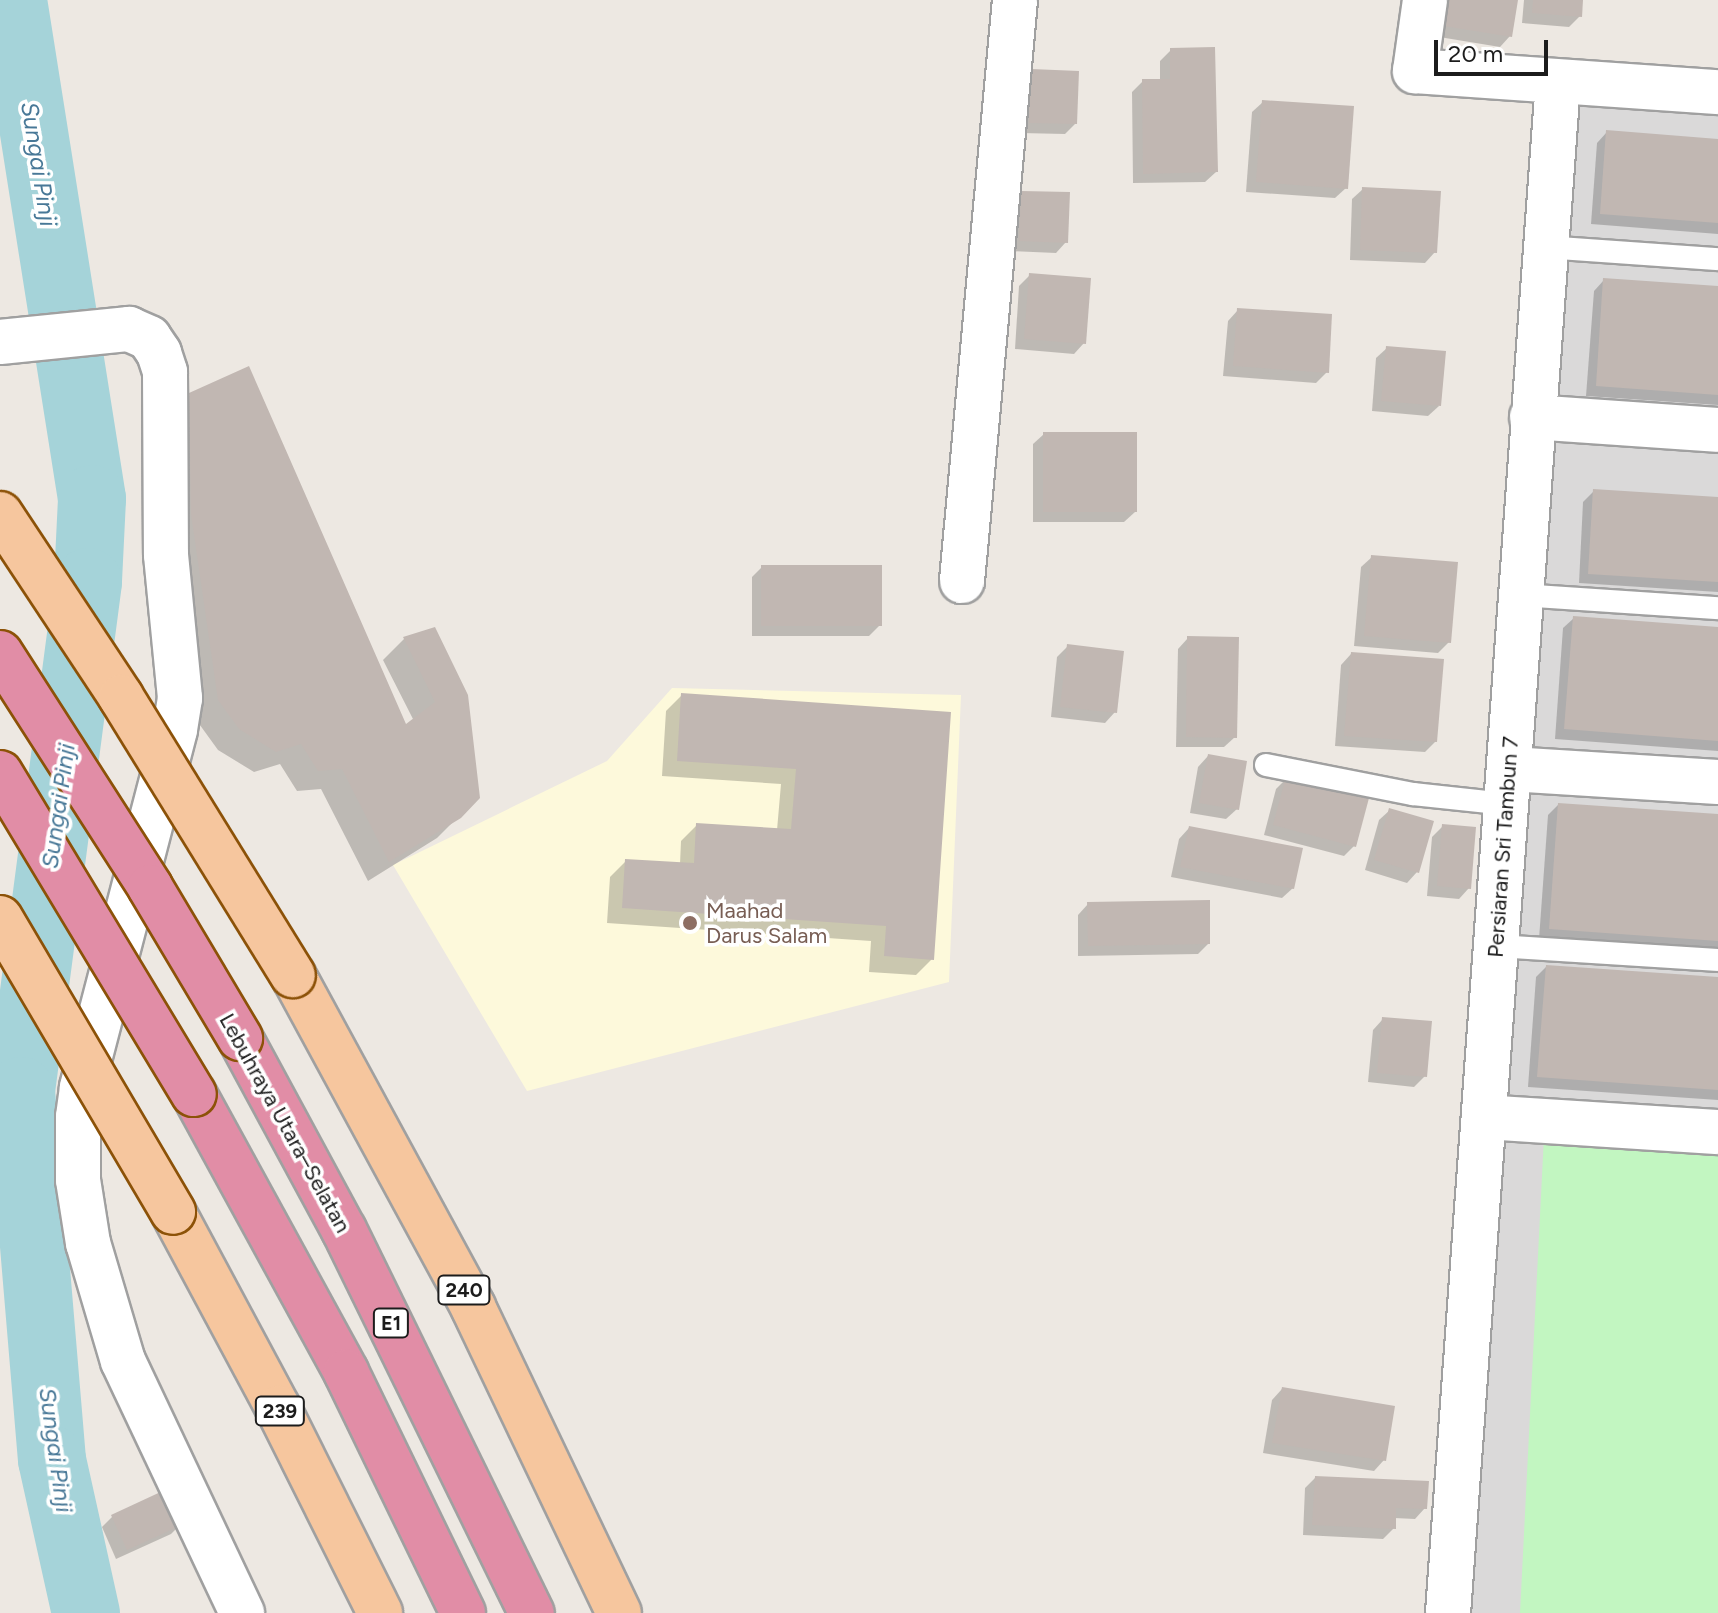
<!DOCTYPE html>
<meta charset="utf-8">
<style>
body{margin:0}
#map{position:relative;width:1718px;height:1613px;overflow:hidden;background:#ede8e2;font-family:Figtree,sans-serif}
div>[style]{position:absolute}
[style*='--x']{left:calc(var(--x)*1px);top:calc(var(--y)*1px);width:calc(var(--w)*1px);rotate:calc(var(--a)*1deg)}
.residential>*{inset:0;background:#dad9d9}
.education>*{inset:0;background:#fdf9db}
.park>*{inset:0;background:#c2f6c1}
.shadow>*{inset:0;background:#0003}
.river>*{height:68px;margin:-34px;padding:0 34px;transform-origin:34px;border-radius:34px;background:#a5d3d9}
.building>*{inset:0;background:#c1b7b2}
.roads{filter:drop-shadow(2px 0 #a0a0a0) drop-shadow(-2px 0 #a0a0a0) drop-shadow(0 2px #a0a0a0) drop-shadow(0 -2px #a0a0a0)}
.lane>*{height:22px;margin:-11px;padding:0 11px;transform-origin:11px;border-radius:11px;background:#fff}
.street>*{height:44px;margin:-22px;padding:0 22px;transform-origin:22px;border-radius:22px;background:#fff}
.primary>*{height:44px;margin:-22px;padding:0 22px;transform-origin:22px;border-radius:22px;background:#f6c69e}
.highway>*{height:44px;margin:-22px;padding:0 22px;transform-origin:22px;border-radius:22px;background:#e18da6}
.bridges{filter:drop-shadow(2px 0 #8c5208) drop-shadow(-2px 0 #8c5208) drop-shadow(0 2px #8c5208) drop-shadow(0 -2px #8c5208)}
.primary-bridge>*{height:44px;margin:-22px;padding:0 22px;transform-origin:22px;border-radius:22px;background:#f6c69e}
.highway-bridge>*{height:44px;margin:-22px;padding:0 22px;transform-origin:22px;border-radius:22px;background:#e18da6}
.dots>*{width:22px;height:22px;translate:-50% -50%;box-sizing:border-box;border:4px solid #fff;border-radius:50%}
span{translate:-50% -50%;white-space:nowrap;text-align:center;line-height:1.15;-webkit-text-stroke:7px #fff;paint-order:stroke}
.shield-label span{padding:2px 6px;background:#fff;border:2px solid;border-radius:6px;-webkit-text-stroke-width:0}
.shield-label{font-size:20px;color:#1c1c1c;font-weight:700}
.street-label{font-size:22px;color:#1c1c1c}
.education-label{font-size:22px;color:#785e54}
.left{translate:0 -50%;text-align:left}
.water-label{font-size:24px;color:#487897;font-style:italic}
.scale{position:absolute;left:1434px;top:40px;width:114px;height:36px;box-sizing:border-box;border:4px solid #1c1c1c;border-top:0;padding-left:10px;font-size:24px;line-height:28px;white-space:nowrap;color:#1c1c1c;-webkit-text-stroke:6px #fff;paint-order:stroke}
</style>
<div id="map">
<div class="residential">
<i style="clip-path:polygon(1564px 73px,1718px 85px,1718px 1613px,1445px 1613px)"></i>
</div>
<div class="education">
<i style="clip-path:polygon(672px 688px,961px 695px,949px 982px,527px 1091px,393px 865px,607px 761px)"></i>
</div>
<div class="park">
<i style="clip-path:polygon(1544px 1136px,1718px 1149px,1718px 1613px,1520px 1613px)"></i>
</div>
<div class="shadow">
<i style="clip-path:polygon(1433px 0,1516px 0,1510px 36px,1500px 47px,1427px 35px)"></i>
<i style="clip-path:polygon(1524px 0,1581px 0,1580px 16px,1569px 27px,1522px 23px)"></i>
<i style="clip-path:polygon(1171px 50px,1216px 172px,1205px 182px,1133px 183px,1132px 92px,1143px 81px,1160px 81px,1160px 61px)"></i>
<i style="clip-path:polygon(1032px 71px,1075px 124px,1065px 134px,1020px 133px,1021px 82px)"></i>
<i style="clip-path:polygon(1263px 102px,1346px 188px,1335px 198px,1246px 192px,1252px 112px)"></i>
<i style="clip-path:polygon(1607px 132px,1718px 141px,1718px 234px,1591px 224px,1597px 143px)"></i>
<i style="clip-path:polygon(1363px 189px,1435px 252px,1425px 263px,1350px 260px,1352px 199px)"></i>
<i style="clip-path:polygon(1022px 193px,1066px 242px,1056px 253px,1009px 251px,1011px 203px)"></i>
<i style="clip-path:polygon(1030px 275px,1084px 343px,1074px 354px,1015px 349px,1019px 286px)"></i>
<i style="clip-path:polygon(1604px 280px,1718px 288px,1718px 405px,1586px 396px,1594px 291px)"></i>
<i style="clip-path:polygon(1238px 310px,1327px 372px,1316px 383px,1223px 376px,1228px 321px)"></i>
<i style="clip-path:polygon(1387px 348px,1439px 406px,1428px 416px,1372px 411px,1376px 358px)"></i>
<i style="clip-path:polygon(190px 395px,406px 727px,414px 721px,383px 660px,404px 639px,434px 630px,459px 816px,437px 838px,368px 881px,321px 789px,297px 791px,280px 764px,254px 772px,218px 750px,197px 721px,169px 416px)"></i>
<i style="clip-path:polygon(1044px 434px,1135px 512px,1124px 522px,1033px 522px,1033px 444px)"></i>
<i style="clip-path:polygon(1594px 491px,1718px 499px,1718px 592px,1579px 583px,1583px 502px)"></i>
<i style="clip-path:polygon(1372px 557px,1449px 642px,1438px 653px,1354px 646px,1361px 567px)"></i>
<i style="clip-path:polygon(762px 567px,880px 625px,869px 636px,752px 636px,752px 577px)"></i>
<i style="clip-path:polygon(1574px 618px,1718px 629px,1718px 751px,1555px 739px,1563px 628px)"></i>
<i style="clip-path:polygon(1188px 638px,1235px 737px,1224px 747px,1176px 747px,1178px 649px)"></i>
<i style="clip-path:polygon(1068px 646px,1115px 712px,1105px 723px,1051px 717px,1057px 657px)"></i>
<i style="clip-path:polygon(1351px 654px,1436px 741px,1425px 752px,1335px 746px,1341px 665px)"></i>
<i style="clip-path:polygon(682px 695px,949px 714px,932px 959px,916px 975px,869px 972px,871px 941px,607px 923px,610px 877px,626px 861px,680px 864px,681px 841px,697px 825px,777px 830px,781px 784px,662px 776px,666px 711px)"></i>
<i style="clip-path:polygon(1208px 756px,1237px 809px,1226px 819px,1190px 813px,1198px 767px)"></i>
<i style="clip-path:polygon(1287px 778px,1354px 846px,1344px 856px,1264px 835px,1276px 789px)"></i>
<i style="clip-path:polygon(1558px 805px,1718px 816px,1718px 951px,1539px 939px,1548px 815px)"></i>
<i style="clip-path:polygon(1390px 810px,1417px 872px,1407px 883px,1365px 870px,1379px 820px)"></i>
<i style="clip-path:polygon(1443px 826px,1469px 888px,1459px 899px,1427px 896px,1432px 837px)"></i>
<i style="clip-path:polygon(1189px 828px,1293px 888px,1282px 898px,1171px 877px,1179px 839px)"></i>
<i style="clip-path:polygon(1088px 904px,1208px 944px,1198px 954px,1078px 956px,1078px 915px)"></i>
<i style="clip-path:polygon(1546px 967px,1718px 979px,1718px 1100px,1528px 1087px,1536px 977px)"></i>
<i style="clip-path:polygon(1383px 1019px,1425px 1076px,1414px 1087px,1368px 1082px,1373px 1030px)"></i>
<i style="clip-path:polygon(1282px 1389px,1384px 1460px,1374px 1471px,1263px 1453px,1272px 1400px)"></i>
<i style="clip-path:polygon(1315px 1478px,1425px 1508px,1415px 1519px,1394px 1518px,1394px 1528px,1383px 1539px,1303px 1535px,1305px 1488px)"></i>
<i style="clip-path:polygon(113px 1516px,181px 1524px,171px 1534px,116px 1559px,102px 1527px)"></i>
</div>
<div class="river">
<i style="--x:13;--y:0;--w:505;--a:81"></i>
<i style="--x:92;--y:499;--w:83;--a:92.8"></i>
<i style="--x:88;--y:582;--w:513;--a:97.5"></i>
<i style="--x:21;--y:1091;--w:370;--a:85.2"></i>
<i style="--x:52;--y:1460;--w:157;--a:77.5"></i>
</div>
<div class="building">
<i style="clip-path:polygon(1441px 0,1518px 0,1512px 37px,1437px 25px)"></i>
<i style="clip-path:polygon(1533px 0,1583px 0,1582px 17px,1532px 13px)"></i>
<i style="clip-path:polygon(1215px 47px,1218px 172px,1143px 174px,1142px 79px,1170px 79px,1170px 48px)"></i>
<i style="clip-path:polygon(1031px 69px,1079px 71px,1077px 124px,1029px 123px)"></i>
<i style="clip-path:polygon(1262px 100px,1354px 106px,1348px 189px,1256px 182px)"></i>
<i style="clip-path:polygon(1606px 130px,1718px 139px,1718px 223px,1600px 214px)"></i>
<i style="clip-path:polygon(1362px 187px,1441px 191px,1437px 253px,1360px 250px)"></i>
<i style="clip-path:polygon(1021px 191px,1070px 192px,1068px 243px,1019px 241px)"></i>
<i style="clip-path:polygon(1029px 273px,1091px 278px,1086px 344px,1024px 339px)"></i>
<i style="clip-path:polygon(1603px 278px,1718px 286px,1718px 395px,1596px 386px)"></i>
<i style="clip-path:polygon(1237px 308px,1332px 314px,1329px 373px,1233px 366px)"></i>
<i style="clip-path:polygon(1386px 346px,1446px 351px,1441px 406px,1381px 401px)"></i>
<i style="clip-path:polygon(249px 366px,406px 724px,435px 702px,403px 637px,435px 627px,468px 695px,480px 798px,461px 818px,389px 862px,342px 769px,318px 771px,301px 744px,276px 752px,239px 729px,218px 700px,191px 514px,189px 393px)"></i>
<i style="clip-path:polygon(1043px 432px,1137px 432px,1137px 512px,1043px 512px)"></i>
<i style="clip-path:polygon(1593px 489px,1718px 497px,1718px 582px,1588px 574px)"></i>
<i style="clip-path:polygon(1371px 555px,1458px 562px,1451px 643px,1364px 636px)"></i>
<i style="clip-path:polygon(761px 565px,882px 565px,882px 626px,761px 626px)"></i>
<i style="clip-path:polygon(1573px 616px,1718px 627px,1718px 741px,1564px 729px)"></i>
<i style="clip-path:polygon(1187px 636px,1239px 637px,1237px 738px,1186px 737px)"></i>
<i style="clip-path:polygon(1067px 644px,1124px 651px,1117px 713px,1060px 707px)"></i>
<i style="clip-path:polygon(1351px 652px,1444px 659px,1437px 742px,1344px 736px)"></i>
<i style="clip-path:polygon(681px 693px,951px 712px,934px 960px,884px 956px,886px 926px,622px 908px,625px 859px,694px 863px,696px 823px,791px 829px,796px 769px,677px 761px)"></i>
<i style="clip-path:polygon(1208px 754px,1247px 761px,1239px 810px,1199px 803px)"></i>
<i style="clip-path:polygon(1286px 776px,1369px 798px,1356px 847px,1273px 825px)"></i>
<i style="clip-path:polygon(1558px 803px,1718px 814px,1718px 941px,1549px 929px)"></i>
<i style="clip-path:polygon(1389px 808px,1434px 821px,1419px 873px,1374px 860px)"></i>
<i style="clip-path:polygon(1442px 824px,1476px 827px,1471px 889px,1437px 886px)"></i>
<i style="clip-path:polygon(1189px 826px,1303px 848px,1294px 889px,1180px 867px)"></i>
<i style="clip-path:polygon(1210px 900px,1210px 944px,1088px 946px,1087px 902px)"></i>
<i style="clip-path:polygon(1546px 965px,1718px 977px,1718px 1090px,1537px 1077px)"></i>
<i style="clip-path:polygon(1382px 1017px,1432px 1021px,1427px 1077px,1377px 1073px)"></i>
<i style="clip-path:polygon(1282px 1387px,1395px 1406px,1386px 1461px,1272px 1443px)"></i>
<i style="clip-path:polygon(1315px 1476px,1429px 1481px,1427px 1509px,1396px 1508px,1396px 1529px,1312px 1525px)"></i>
<i style="clip-path:polygon(167px 1489px,184px 1524px,127px 1550px,111px 1515px)"></i>
</div>
<div class="roads">
<div class="lane">
<i style="--x:1545;--y:247;--w:173;--a:4"></i>
<i style="--x:1520;--y:595;--w:198;--a:3.8"></i>
<i style="--x:1266;--y:765;--w:150;--a:11.2"></i>
<i style="--x:1413;--y:794;--w:95;--a:6.1"></i>
<i style="--x:1496;--y:946;--w:222;--a:3.6"></i>
</div>
<div class="street">
<i style="--x:1425;--y:0;--w:72;--a:98"></i>
<i style="--x:1415;--y:71;--w:304;--a:4"></i>
<i style="--x:0;--y:342;--w:130;--a:-5.8"></i>
<i style="--x:129;--y:329;--w:22;--a:24"></i>
<i style="--x:149;--y:338;--w:18;--a:56"></i>
<i style="--x:159;--y:353;--w:20;--a:72"></i>
<i style="--x:165;--y:372;--w:183;--a:89.7"></i>
<i style="--x:166;--y:555;--w:144;--a:84.4"></i>
<i style="--x:180;--y:698;--w:32;--a:99"></i>
<i style="--x:175;--y:730;--w:370;--a:104.6"></i>
<i style="--x:82;--y:1088;--w:29;--a:98"></i>
<i style="--x:78;--y:1117;--w:63;--a:90"></i>
<i style="--x:78;--y:1180;--w:64;--a:81"></i>
<i style="--x:88;--y:1243;--w:123;--a:73.5"></i>
<i style="--x:123;--y:1361;--w:279;--a:64.7"></i>
<i style="--x:1532;--y:417;--w:186;--a:4"></i>
<i style="--x:962;--y:581;--w:583;--a:-84.79"></i>
<i style="--x:1510;--y:769;--w:208;--a:3.6"></i>
<i style="--x:1484;--y:1117;--w:234;--a:3.7"></i>
<i style="--x:1448;--y:1613;--w:1535;--a:-85.89"></i>
</div>
<div class="primary">
<i style="--x:293;--y:975;--w:378;--a:61.5"></i>
<i style="--x:473;--y:1307;--w:339;--a:64.5"></i>
<i style="--x:173;--y:1212;--w:222;--a:61.8"></i>
<i style="--x:278;--y:1408;--w:229;--a:63.5"></i>
</div>
<div class="highway">
<i style="--x:240;--y:1038;--w:218;--a:61.6"></i>
<i style="--x:344;--y:1230;--w:427;--a:63.9"></i>
<i style="--x:194;--y:1094;--w:317;--a:61.3"></i>
<i style="--x:346;--y:1372;--w:268;--a:64.1"></i>
</div>
</div>
<div class="bridges">
<div class="primary-bridge">
<i style="--x:0;--y:514;--w:219;--a:56.5"></i>
<i style="--x:121;--y:697;--w:327;--a:58.3"></i>
<i style="--x:0;--y:918;--w:341;--a:59.5"></i>
</div>
<div class="highway-bridge">
<i style="--x:0;--y:653;--w:278;--a:57.3"></i>
<i style="--x:150;--y:887;--w:176;--a:59.2"></i>
<i style="--x:0;--y:773;--w:375;--a:58.9"></i>
</div>
</div>
<div class="dots">
<i style="left:690px;top:923px;background:#8d6e63"></i>
</div>
<div class="shield-label">
<span style="left:464px;top:1290px">240</span>
<span style="left:391px;top:1323px">E1</span>
<span style="left:280px;top:1411px">239</span>
</div>
<div class="street-label">
<span style="left:1503px;top:847px;rotate:-86deg">Persiaran Sri Tambun 7</span>
<span style="left:285px;top:1123px;rotate:61deg">Lebuhraya Utara–Selatan</span>
</div>
<div class="education-label">
<span class="left" style="left:706px;top:923px">Maahad<br>Darus Salam</span>
</div>
<div class="water-label">
<span style="left:39px;top:164px;rotate:81deg">Sungai Pinji</span>
<span style="left:58px;top:806px;rotate:-82deg">Sungai Pinji</span>
<span style="left:56px;top:1450px;rotate:82deg">Sungai Pinji</span>
</div>
<div class="scale">20 m</div>
</div>
